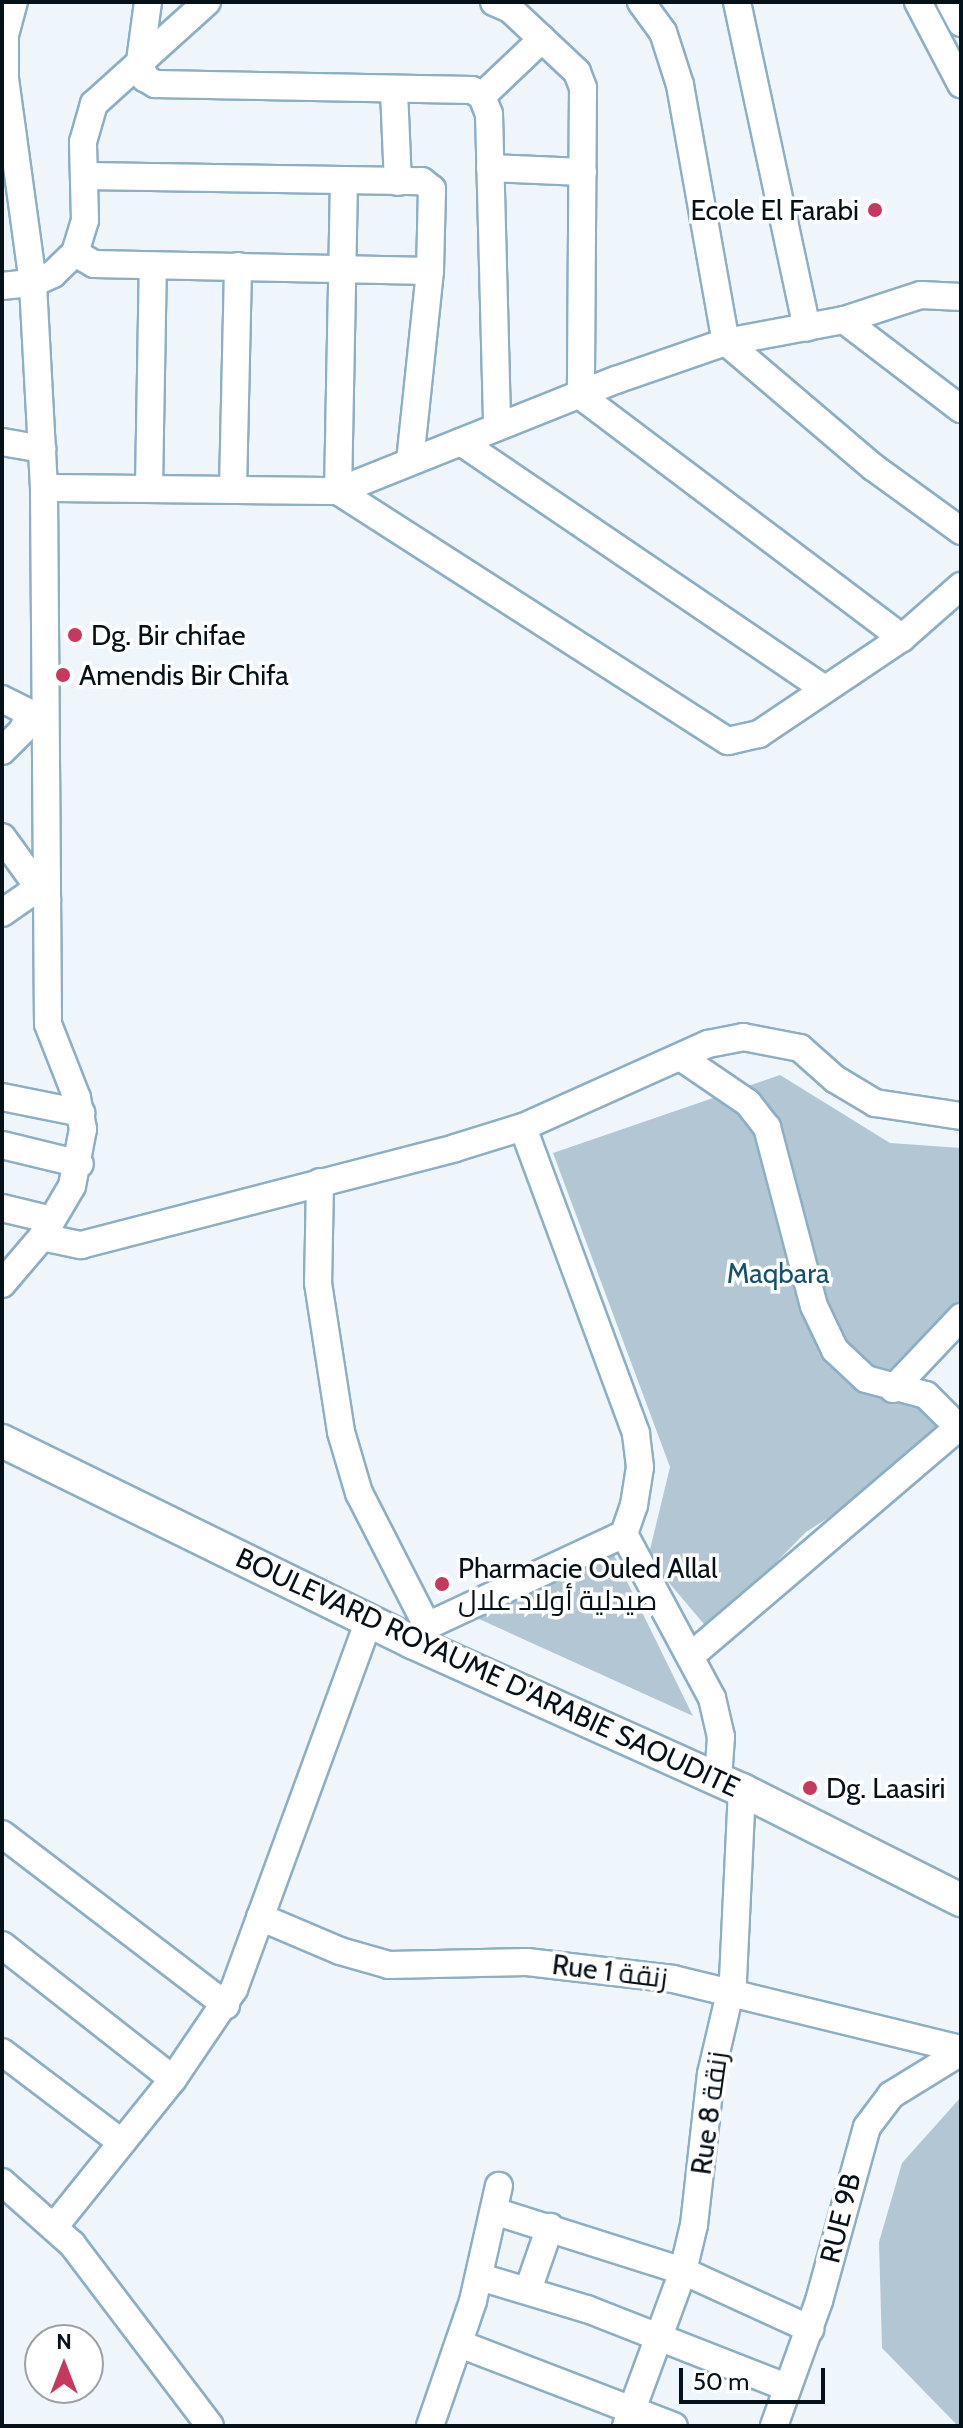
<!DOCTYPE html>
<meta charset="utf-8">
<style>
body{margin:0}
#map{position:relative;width:963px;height:2428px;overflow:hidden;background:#eff6fb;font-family:Cabin,Cairo,sans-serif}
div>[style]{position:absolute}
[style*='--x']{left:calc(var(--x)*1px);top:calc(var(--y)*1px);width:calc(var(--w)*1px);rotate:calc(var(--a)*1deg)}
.green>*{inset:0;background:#b2c6d3}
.roads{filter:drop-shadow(2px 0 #8cafc5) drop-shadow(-2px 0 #8cafc5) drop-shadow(0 2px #8cafc5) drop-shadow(0 -2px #8cafc5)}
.minor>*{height:26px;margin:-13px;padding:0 13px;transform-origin:13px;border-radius:13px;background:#fff}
.major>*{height:32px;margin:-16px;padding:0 16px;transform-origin:16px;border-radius:16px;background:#fff}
.dots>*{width:22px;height:22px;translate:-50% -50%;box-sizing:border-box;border:4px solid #fff;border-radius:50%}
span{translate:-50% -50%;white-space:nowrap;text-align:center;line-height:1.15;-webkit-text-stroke:7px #fff;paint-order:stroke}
.poi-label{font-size:28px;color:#051119}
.right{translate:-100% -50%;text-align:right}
.left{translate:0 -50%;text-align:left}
.park-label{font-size:28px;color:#14516f}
.street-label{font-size:28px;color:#051119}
.frame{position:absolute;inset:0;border:4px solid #051119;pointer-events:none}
.north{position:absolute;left:24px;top:2324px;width:80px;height:80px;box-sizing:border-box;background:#fff;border:2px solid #9ba0a3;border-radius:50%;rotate:0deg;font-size:22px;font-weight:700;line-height:32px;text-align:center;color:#051119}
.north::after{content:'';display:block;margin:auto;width:28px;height:36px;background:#c7385e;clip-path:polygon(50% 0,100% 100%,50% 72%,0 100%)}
.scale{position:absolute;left:679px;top:2368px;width:146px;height:36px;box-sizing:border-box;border:4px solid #051119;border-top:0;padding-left:10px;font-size:24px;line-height:28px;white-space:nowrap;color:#051119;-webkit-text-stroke:6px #fff;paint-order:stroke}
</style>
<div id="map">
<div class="green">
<i style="clip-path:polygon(780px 1075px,890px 1143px,961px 1148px,961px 1329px,906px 1383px,946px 1442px,806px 1532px,709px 1630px,648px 1558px,670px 1467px,553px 1153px)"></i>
<i style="clip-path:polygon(612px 1551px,693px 1716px,468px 1614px)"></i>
<i style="clip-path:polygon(961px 2097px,961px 2426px,958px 2426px,882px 2348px,879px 2242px,902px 2163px)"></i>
</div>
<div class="roads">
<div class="minor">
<i style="--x:148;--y:2;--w:60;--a:97.7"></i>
<i style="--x:140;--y:61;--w:18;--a:74"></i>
<i style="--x:145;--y:78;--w:12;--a:31"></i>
<i style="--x:155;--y:84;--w:317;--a:1.1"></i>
<i style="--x:472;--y:90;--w:12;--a:31"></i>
<i style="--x:482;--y:96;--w:19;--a:69"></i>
<i style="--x:489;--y:114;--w:312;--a:88.5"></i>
<i style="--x:494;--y:2;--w:17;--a:24"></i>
<i style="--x:510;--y:9;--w:92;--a:43.2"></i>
<i style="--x:577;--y:72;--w:17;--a:69"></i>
<i style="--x:583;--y:88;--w:308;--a:90.4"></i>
<i style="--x:581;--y:396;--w:402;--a:37"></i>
<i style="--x:641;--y:2;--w:37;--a:54"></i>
<i style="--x:663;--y:32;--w:56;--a:72.2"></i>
<i style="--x:680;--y:85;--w:261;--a:79.9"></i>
<i style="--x:726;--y:342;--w:193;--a:40.4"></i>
<i style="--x:873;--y:467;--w:109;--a:36"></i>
<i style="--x:737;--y:2;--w:333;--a:77.9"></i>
<i style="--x:918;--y:2;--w:93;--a:62.3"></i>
<i style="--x:950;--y:2;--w:24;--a:62"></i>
<i style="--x:394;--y:91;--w:91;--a:87.5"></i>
<i style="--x:482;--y:96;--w:83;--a:-43.5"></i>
<i style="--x:490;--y:168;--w:93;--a:2.5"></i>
<i style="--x:86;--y:176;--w:336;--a:0.9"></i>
<i style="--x:422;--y:181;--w:13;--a:39"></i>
<i style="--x:432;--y:189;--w:82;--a:91.4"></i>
<i style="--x:430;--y:271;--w:191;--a:96"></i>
<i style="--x:344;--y:180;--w:311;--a:91.1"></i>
<i style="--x:338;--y:491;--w:463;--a:32.7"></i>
<i style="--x:728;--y:741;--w:32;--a:-13"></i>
<i style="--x:759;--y:734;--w:172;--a:-33.9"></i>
<i style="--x:902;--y:638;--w:79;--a:-41.4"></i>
<i style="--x:75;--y:253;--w:22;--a:30"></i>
<i style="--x:94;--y:264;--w:336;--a:1.2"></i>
<i style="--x:2;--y:286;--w:31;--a:-6"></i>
<i style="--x:33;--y:283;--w:22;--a:-24"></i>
<i style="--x:53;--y:274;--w:30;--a:-44"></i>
<i style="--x:75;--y:253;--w:34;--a:-73"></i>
<i style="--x:85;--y:220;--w:78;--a:-91.5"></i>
<i style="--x:83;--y:142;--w:40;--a:-74"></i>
<i style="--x:94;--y:104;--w:152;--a:-42.1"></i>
<i style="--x:844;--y:320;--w:147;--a:37.3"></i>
<i style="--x:2;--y:442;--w:41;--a:9.9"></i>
<i style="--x:461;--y:442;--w:438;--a:34.2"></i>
<i style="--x:149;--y:487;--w:220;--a:-89"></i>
<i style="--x:44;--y:488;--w:294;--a:0.6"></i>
<i style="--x:338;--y:491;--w:299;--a:-21.8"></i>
<i style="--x:616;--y:380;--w:116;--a:-19.1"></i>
<i style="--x:726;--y:342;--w:120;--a:-10.6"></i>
<i style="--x:844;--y:320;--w:81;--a:-18"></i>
<i style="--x:921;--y:295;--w:40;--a:2.9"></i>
<i style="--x:233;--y:489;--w:223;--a:-88.7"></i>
<i style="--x:2;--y:699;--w:47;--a:26.6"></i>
<i style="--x:2;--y:751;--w:28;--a:-45"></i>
<i style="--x:22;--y:731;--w:17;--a:-66"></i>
<i style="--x:2;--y:837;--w:77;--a:54"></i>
<i style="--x:2;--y:913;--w:44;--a:-34.8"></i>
<i style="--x:682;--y:1058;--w:80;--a:34.3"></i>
<i style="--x:748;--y:1103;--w:31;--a:52"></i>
<i style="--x:767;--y:1127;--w:185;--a:75.3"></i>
<i style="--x:814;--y:1306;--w:49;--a:64.5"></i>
<i style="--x:835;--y:1350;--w:42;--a:43.1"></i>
<i style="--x:866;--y:1379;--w:62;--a:14.9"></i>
<i style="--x:926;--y:1395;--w:49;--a:45"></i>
<i style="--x:2;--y:1097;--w:81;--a:11.4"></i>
<i style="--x:2;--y:1145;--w:80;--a:13.7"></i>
<i style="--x:320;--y:1182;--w:101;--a:91.1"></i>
<i style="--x:318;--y:1283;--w:151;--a:81.2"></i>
<i style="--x:341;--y:1432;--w:64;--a:73.6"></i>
<i style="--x:359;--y:1493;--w:149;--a:62.9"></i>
<i style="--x:2;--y:1208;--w:51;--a:13.5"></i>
<i style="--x:42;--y:1237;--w:40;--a:12"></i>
<i style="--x:81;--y:1245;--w:386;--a:-14.5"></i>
<i style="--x:455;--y:1148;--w:71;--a:-17.2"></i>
<i style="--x:523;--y:1127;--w:203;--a:-24.2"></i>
<i style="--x:708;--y:1044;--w:36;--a:-11"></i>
<i style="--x:743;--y:1037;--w:58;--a:10.9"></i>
<i style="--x:800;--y:1048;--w:47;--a:41.5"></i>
<i style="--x:835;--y:1079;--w:47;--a:31"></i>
<i style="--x:875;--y:1103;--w:87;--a:8.6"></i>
<i style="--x:2;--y:1284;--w:62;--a:-49.6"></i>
<i style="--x:42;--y:1237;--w:59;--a:-59.5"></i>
<i style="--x:72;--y:1186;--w:58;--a:-79.1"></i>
<i style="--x:83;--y:1129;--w:32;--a:-101"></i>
<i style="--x:77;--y:1098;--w:79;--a:-111.4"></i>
<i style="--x:48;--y:1024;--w:536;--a:-90.43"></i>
<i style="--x:44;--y:488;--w:205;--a:-93.1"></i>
<i style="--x:33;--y:283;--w:207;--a:-97.8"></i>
<i style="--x:5;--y:78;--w:43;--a:-90"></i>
<i style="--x:5;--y:35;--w:34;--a:-75"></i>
<i style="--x:893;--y:1389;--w:99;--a:-46.6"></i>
<i style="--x:624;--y:1534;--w:186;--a:61.8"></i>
<i style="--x:712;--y:1698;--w:40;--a:77"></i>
<i style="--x:721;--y:1737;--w:42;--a:94.1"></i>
<i style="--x:412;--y:1642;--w:22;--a:-47"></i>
<i style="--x:427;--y:1626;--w:217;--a:-25"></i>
<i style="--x:624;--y:1534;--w:31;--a:-71"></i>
<i style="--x:634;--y:1505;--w:38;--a:-81"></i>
<i style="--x:640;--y:1467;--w:34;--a:-97"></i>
<i style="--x:636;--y:1433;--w:326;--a:-110.3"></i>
<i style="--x:693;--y:1654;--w:351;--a:-40.5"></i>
<i style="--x:2;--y:1834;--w:282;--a:37.4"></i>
<i style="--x:260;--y:1917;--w:87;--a:23"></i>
<i style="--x:340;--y:1951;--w:51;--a:15.9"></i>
<i style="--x:389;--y:1965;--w:138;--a:-1.2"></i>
<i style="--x:527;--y:1962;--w:147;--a:6.6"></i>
<i style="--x:673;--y:1979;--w:296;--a:13.7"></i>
<i style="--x:2;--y:1945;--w:217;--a:38.1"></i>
<i style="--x:2;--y:2052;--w:149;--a:37.1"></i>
<i style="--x:2;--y:2182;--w:94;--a:41.5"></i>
<i style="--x:72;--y:2244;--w:228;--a:52.8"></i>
<i style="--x:494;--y:2211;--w:198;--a:17.6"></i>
<i style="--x:683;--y:2271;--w:140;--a:24.5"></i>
<i style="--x:54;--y:2227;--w:190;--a:-51.2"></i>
<i style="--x:173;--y:2079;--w:109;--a:-55.9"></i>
<i style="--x:234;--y:1989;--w:392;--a:-69.9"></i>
<i style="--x:480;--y:2277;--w:112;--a:16.7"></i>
<i style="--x:587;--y:2309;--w:214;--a:21.4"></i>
<i style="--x:528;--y:2290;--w:67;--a:-70.8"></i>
<i style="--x:460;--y:2344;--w:229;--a:21"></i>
<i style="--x:430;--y:2426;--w:132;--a:-71"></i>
<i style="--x:473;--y:2301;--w:118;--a:-77.3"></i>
<i style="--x:626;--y:2426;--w:165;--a:-69.8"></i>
<i style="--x:683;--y:2271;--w:47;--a:-76.6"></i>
<i style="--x:694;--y:2225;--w:152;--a:-83.6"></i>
<i style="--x:711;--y:2074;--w:97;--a:-76.8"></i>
<i style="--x:733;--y:1980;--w:190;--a:-87.3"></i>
<i style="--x:774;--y:2426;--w:133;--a:-70.2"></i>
<i style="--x:819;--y:2301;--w:180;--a:-74.6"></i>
<i style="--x:867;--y:2127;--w:40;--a:-53"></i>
<i style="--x:891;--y:2095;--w:82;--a:-31.6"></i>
</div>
<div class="major">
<i style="--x:2;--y:1441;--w:457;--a:26.1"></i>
<i style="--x:412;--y:1642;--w:362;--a:24.2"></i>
<i style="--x:742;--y:1790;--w:245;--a:26.7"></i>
</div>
</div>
<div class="dots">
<i style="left:875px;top:210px;background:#c7385e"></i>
<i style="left:75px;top:635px;background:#c7385e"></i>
<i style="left:63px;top:675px;background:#c7385e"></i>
<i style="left:442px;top:1584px;background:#c7385e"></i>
<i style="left:810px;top:1788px;background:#c7385e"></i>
</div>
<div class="poi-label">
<span class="right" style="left:859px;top:210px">Ecole El Farabi</span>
<span class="left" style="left:91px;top:635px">Dg. Bir chifae</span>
<span class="left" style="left:79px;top:675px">Amendis Bir Chifa</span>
<span class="left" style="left:458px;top:1584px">Pharmacie Ouled Allal<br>صيدلية أولاد علال</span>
<span class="left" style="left:826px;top:1788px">Dg. Laasiri</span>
</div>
<div class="park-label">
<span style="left:778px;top:1273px">Maqbara</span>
</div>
<div class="street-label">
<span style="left:488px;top:1672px;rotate:25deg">BOULEVARD ROYAUME D'ARABIE SAOUDITE</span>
<span style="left:610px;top:1971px;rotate:7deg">Rue 1 زنقة</span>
<span style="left:709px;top:2113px;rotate:-82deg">Rue 8 زنقة</span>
<span style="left:840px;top:2218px;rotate:-76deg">RUE 9B</span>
</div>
<div class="frame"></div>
<div class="north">N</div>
<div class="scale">50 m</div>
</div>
